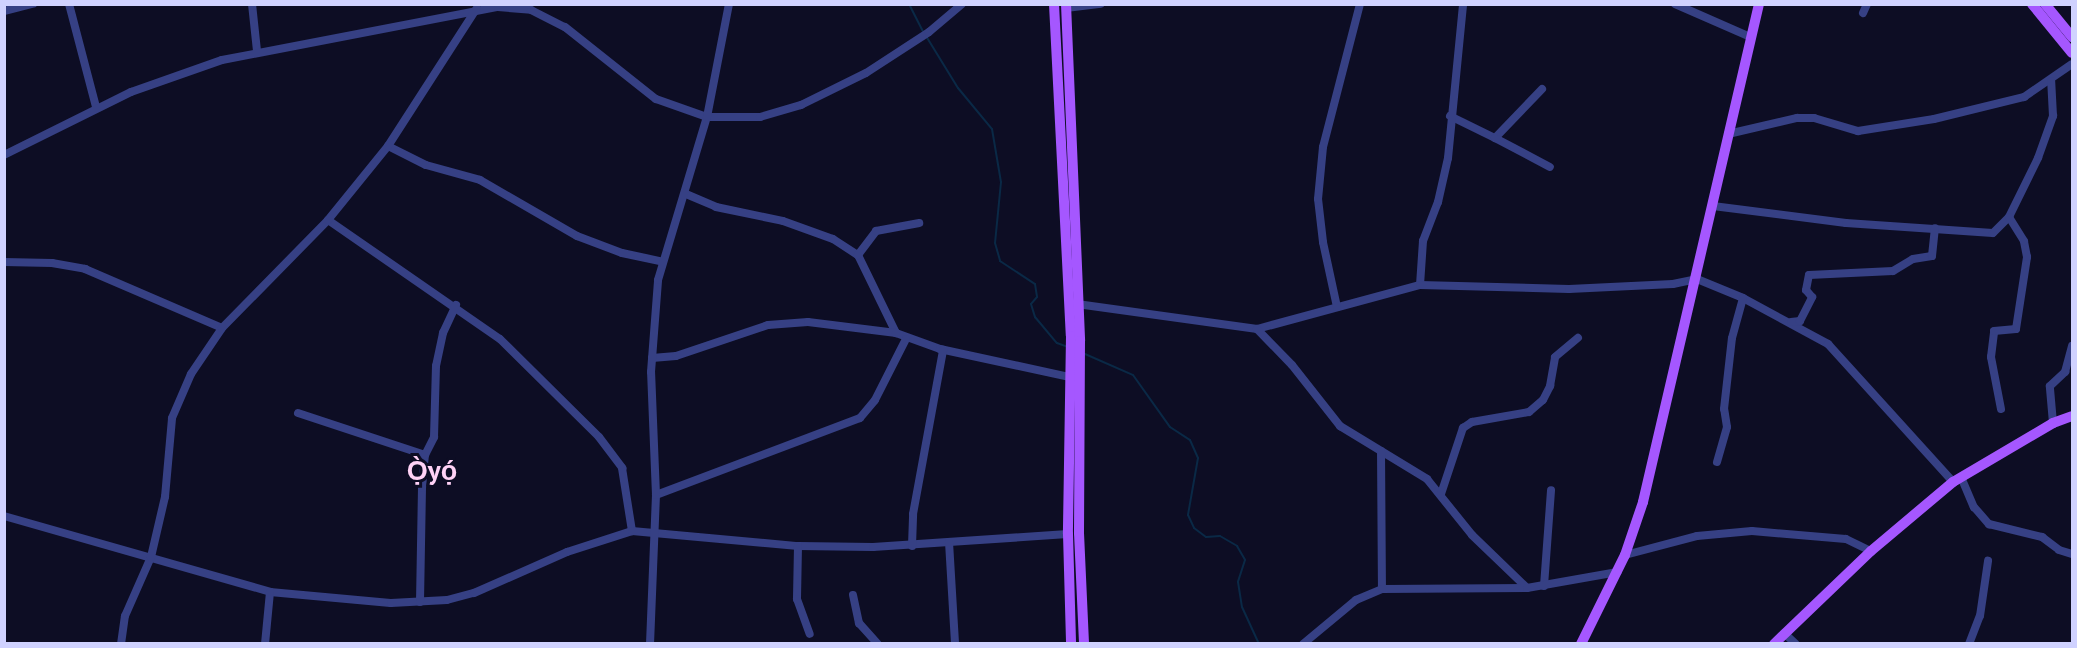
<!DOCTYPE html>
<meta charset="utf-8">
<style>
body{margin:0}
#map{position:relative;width:2077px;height:648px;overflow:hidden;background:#0d0d24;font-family:"PT Sans",sans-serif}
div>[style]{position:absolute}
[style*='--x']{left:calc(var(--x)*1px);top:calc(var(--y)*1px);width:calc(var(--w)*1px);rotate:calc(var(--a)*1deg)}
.stream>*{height:2px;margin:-1px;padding:0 1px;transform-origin:1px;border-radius:1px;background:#0a2946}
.minor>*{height:8px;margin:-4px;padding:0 4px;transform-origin:4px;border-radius:4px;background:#364084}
.major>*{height:10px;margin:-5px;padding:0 5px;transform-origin:5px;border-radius:5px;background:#a557ff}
span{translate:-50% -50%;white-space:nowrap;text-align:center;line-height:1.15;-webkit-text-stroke:6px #0d0d24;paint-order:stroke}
.town-label{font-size:27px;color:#ffd2f6;font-weight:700}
.frame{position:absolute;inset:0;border:6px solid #d0d2ff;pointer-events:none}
</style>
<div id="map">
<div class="stream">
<i style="--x:909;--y:4;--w:30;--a:63"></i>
<i style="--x:926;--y:36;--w:61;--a:58.4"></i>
<i style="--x:958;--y:88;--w:53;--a:50.3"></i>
<i style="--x:992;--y:129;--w:54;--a:80.4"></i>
<i style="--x:1001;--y:182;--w:61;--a:95.6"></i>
<i style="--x:995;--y:243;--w:19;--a:74"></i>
<i style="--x:1000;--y:261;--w:42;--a:33.3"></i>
<i style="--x:1035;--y:284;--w:13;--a:81"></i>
<i style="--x:1037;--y:297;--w:9;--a:131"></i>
<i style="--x:1031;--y:304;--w:14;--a:73"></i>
<i style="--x:1035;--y:317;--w:34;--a:50"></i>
<i style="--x:1057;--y:343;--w:12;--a:20"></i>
<i style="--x:1085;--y:354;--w:52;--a:23.6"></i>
<i style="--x:1133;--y:375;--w:64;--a:54.6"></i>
<i style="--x:1170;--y:427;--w:24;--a:33"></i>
<i style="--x:1190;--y:440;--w:20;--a:66"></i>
<i style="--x:1198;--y:458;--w:58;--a:100"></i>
<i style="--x:1188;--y:515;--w:14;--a:65"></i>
<i style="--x:1194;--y:528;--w:15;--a:37"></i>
<i style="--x:1206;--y:537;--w:14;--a:-4"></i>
<i style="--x:1220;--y:536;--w:20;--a:30"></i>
<i style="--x:1237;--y:546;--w:16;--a:60"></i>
<i style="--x:1245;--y:560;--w:23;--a:108"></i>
<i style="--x:1238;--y:582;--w:25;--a:81"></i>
<i style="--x:1242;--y:607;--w:41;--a:65.3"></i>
</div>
<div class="minor">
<i style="--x:69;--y:4;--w:106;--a:75.3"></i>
<i style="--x:252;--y:4;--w:47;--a:83.9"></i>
<i style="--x:1675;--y:4;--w:82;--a:23.7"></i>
<i style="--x:1066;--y:8;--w:35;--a:-7"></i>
<i style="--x:4;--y:11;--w:30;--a:-14"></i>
<i style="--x:1863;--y:13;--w:10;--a:-66"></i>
<i style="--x:1450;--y:116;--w:50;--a:26.1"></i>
<i style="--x:1495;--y:138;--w:68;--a:-46.2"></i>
<i style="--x:1728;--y:134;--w:71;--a:-13.1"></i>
<i style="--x:1797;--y:118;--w:17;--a:0"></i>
<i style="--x:1814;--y:118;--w:46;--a:16.5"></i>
<i style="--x:1858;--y:131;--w:77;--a:-9"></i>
<i style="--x:1934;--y:119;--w:93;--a:-13.7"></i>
<i style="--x:2024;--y:97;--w:58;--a:-34.5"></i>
<i style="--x:1495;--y:138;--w:62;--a:27.8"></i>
<i style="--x:388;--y:146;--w:42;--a:26.6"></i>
<i style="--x:426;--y:165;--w:56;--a:15.5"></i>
<i style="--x:480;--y:180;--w:112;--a:30"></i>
<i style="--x:577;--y:236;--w:48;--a:20.7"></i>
<i style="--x:622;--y:253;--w:40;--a:12"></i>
<i style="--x:4;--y:155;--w:142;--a:-26.4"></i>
<i style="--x:131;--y:92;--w:96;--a:-19.4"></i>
<i style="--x:222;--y:60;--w:281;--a:-10.9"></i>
<i style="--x:498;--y:7;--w:33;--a:5"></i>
<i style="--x:531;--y:10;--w:38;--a:27"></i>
<i style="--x:565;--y:27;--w:116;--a:38.4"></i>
<i style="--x:656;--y:99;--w:54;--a:19.4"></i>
<i style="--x:707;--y:117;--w:53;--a:0"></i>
<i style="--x:760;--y:117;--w:43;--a:-16.3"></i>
<i style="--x:801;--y:105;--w:72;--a:-26.2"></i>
<i style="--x:866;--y:73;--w:75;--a:-33.1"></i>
<i style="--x:929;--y:32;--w:43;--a:-40.3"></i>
<i style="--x:686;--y:194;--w:33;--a:23"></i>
<i style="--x:716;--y:207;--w:68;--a:11.8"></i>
<i style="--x:783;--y:221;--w:53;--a:19.8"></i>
<i style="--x:833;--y:239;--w:30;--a:33"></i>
<i style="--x:858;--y:255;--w:87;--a:64"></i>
<i style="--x:1713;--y:206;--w:134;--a:7.3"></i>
<i style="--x:1846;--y:223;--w:147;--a:3.9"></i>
<i style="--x:1993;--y:233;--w:23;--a:-45"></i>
<i style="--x:2009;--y:217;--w:66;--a:-63.8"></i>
<i style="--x:2038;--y:158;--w:45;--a:-70.3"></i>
<i style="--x:2053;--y:116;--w:35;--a:-93"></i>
<i style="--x:328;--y:220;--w:209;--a:34.7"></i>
<i style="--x:500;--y:339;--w:139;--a:44.7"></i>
<i style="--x:599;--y:437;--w:39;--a:53"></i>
<i style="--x:622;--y:468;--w:64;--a:81"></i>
<i style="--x:858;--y:255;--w:30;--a:-53"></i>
<i style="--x:876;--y:231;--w:44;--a:-10.5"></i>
<i style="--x:4;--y:262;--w:48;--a:1.2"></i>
<i style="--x:52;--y:263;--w:34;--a:10"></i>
<i style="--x:85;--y:269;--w:149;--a:23.3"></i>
<i style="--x:1420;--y:285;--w:44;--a:-86.1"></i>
<i style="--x:1423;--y:241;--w:42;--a:-69"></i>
<i style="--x:1438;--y:202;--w:45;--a:-77.2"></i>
<i style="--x:1448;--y:158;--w:155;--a:-84.4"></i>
<i style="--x:1077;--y:304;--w:182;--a:7.9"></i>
<i style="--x:1257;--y:329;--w:169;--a:-15.1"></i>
<i style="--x:1420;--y:285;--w:149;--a:1.5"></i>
<i style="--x:1569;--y:289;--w:104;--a:-2.8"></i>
<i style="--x:1673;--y:284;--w:25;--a:-12"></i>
<i style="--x:1697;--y:279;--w:50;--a:22.4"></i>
<i style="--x:1743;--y:298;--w:97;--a:28.4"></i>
<i style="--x:1828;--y:344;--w:186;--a:47.8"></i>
<i style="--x:1337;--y:307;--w:66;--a:-102.2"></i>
<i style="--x:1323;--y:242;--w:43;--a:-96.6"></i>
<i style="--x:1318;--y:199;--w:52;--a:-84.5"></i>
<i style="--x:1323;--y:147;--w:148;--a:-75.5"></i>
<i style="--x:1791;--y:322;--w:9;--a:-6"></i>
<i style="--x:1800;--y:321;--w:27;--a:-63"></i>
<i style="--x:1812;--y:297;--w:9;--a:-131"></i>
<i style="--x:1806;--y:290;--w:15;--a:-79"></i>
<i style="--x:1809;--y:275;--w:84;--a:-2.7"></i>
<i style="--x:1893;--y:271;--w:23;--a:-31"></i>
<i style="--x:1913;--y:259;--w:19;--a:-9"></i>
<i style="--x:1932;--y:256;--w:28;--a:-84"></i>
<i style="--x:1257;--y:329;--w:50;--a:45.8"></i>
<i style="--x:1292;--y:365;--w:78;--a:51.8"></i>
<i style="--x:1340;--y:426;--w:102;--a:31.3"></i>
<i style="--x:1427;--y:479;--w:72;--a:51.2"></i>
<i style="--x:1472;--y:535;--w:76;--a:43.9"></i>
<i style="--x:652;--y:358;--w:24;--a:-5"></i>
<i style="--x:676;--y:356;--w:97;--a:-18.6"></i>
<i style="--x:768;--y:325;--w:40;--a:-4.3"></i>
<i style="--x:808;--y:322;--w:89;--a:7.1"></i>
<i style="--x:896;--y:333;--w:47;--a:20"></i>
<i style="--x:940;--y:349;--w:133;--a:12.2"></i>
<i style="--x:2001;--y:409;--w:53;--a:-100.9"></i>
<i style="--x:1991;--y:357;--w:26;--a:-83"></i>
<i style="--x:1994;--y:331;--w:22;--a:-5"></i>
<i style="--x:2016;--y:329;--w:73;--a:-81.3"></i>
<i style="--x:2027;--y:257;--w:16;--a:-101"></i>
<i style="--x:2024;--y:241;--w:28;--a:-122"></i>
<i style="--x:298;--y:413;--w:134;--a:18.3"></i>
<i style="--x:2053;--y:423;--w:37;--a:-95"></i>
<i style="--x:2050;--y:386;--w:21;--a:-43"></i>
<i style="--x:2065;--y:372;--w:27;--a:-75"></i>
<i style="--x:1381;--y:451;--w:138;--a:89.6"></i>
<i style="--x:1717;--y:462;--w:36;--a:-74"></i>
<i style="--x:1727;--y:427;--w:18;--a:-99"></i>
<i style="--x:1724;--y:409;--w:71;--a:-83.6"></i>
<i style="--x:1732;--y:338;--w:41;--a:-74.6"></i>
<i style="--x:1961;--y:477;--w:33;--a:67"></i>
<i style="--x:1974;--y:507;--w:23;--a:49"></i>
<i style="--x:1989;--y:524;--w:55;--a:13.8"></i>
<i style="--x:2042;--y:537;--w:21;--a:37"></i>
<i style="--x:2059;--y:550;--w:14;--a:17"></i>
<i style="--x:1441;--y:494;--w:70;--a:-71.6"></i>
<i style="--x:1463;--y:428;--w:11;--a:-34"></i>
<i style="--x:1472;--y:422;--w:58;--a:-10"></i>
<i style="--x:1529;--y:412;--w:18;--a:-41"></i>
<i style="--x:1543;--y:400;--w:16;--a:-63"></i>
<i style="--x:1550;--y:386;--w:29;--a:-80"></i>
<i style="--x:1555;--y:357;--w:30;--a:-40"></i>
<i style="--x:656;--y:495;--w:218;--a:-20.7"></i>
<i style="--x:860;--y:418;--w:23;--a:-50"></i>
<i style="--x:875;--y:400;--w:68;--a:-63.1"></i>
<i style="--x:4;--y:516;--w:277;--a:15.9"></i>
<i style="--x:270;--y:592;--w:121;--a:5.2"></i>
<i style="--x:391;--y:603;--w:56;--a:-3.1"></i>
<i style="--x:447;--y:600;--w:28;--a:-15"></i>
<i style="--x:474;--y:593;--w:102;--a:-23.8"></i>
<i style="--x:567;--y:552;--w:68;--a:-17.9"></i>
<i style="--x:632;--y:531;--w:167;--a:5.2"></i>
<i style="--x:798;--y:546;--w:75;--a:0.8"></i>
<i style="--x:873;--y:547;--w:195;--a:-3.8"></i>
<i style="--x:949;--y:542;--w:102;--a:86.6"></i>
<i style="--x:798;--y:546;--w:53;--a:91.1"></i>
<i style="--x:797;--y:599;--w:37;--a:70"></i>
<i style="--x:912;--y:546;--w:32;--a:-88"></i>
<i style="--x:913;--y:514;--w:167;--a:-79.6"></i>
<i style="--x:1625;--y:555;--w:74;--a:-14.8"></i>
<i style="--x:1697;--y:536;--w:55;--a:-5.2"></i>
<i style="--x:1752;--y:531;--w:94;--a:4.9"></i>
<i style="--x:1846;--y:539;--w:28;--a:26"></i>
<i style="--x:1544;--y:586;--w:96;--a:-85.8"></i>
<i style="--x:853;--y:595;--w:29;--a:78"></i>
<i style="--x:859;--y:623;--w:28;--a:48"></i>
<i style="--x:420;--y:602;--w:114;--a:-89"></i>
<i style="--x:422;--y:488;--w:33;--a:-85"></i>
<i style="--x:425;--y:455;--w:20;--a:-63"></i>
<i style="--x:434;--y:437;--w:71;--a:-88.4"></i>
<i style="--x:436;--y:366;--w:34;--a:-78"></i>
<i style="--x:443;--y:333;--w:31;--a:-65"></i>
<i style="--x:1784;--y:633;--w:16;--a:43"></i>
<i style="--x:121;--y:644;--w:28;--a:-82"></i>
<i style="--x:125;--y:616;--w:64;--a:-66.2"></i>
<i style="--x:151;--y:557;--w:62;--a:-76.9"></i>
<i style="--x:165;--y:497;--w:79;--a:-84.9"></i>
<i style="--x:172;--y:418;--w:48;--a:-66.6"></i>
<i style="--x:191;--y:374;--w:55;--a:-56"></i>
<i style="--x:222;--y:328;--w:151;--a:-45.5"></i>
<i style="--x:328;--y:220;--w:95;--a:-51"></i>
<i style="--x:388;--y:146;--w:164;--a:-57.2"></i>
<i style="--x:265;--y:644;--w:52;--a:-84.5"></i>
<i style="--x:650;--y:644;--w:149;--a:-87.7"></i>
<i style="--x:656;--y:495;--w:123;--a:-92.3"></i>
<i style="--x:651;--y:372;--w:92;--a:-85.6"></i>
<i style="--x:658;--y:280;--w:170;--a:-73.3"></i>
<i style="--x:707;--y:117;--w:115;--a:-79"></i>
<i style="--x:1303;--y:644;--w:69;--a:-39.7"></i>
<i style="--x:1356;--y:600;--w:28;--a:-23"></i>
<i style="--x:1382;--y:589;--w:145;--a:-0.4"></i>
<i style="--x:1527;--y:588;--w:92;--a:-10"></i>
<i style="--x:1969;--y:644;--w:30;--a:-69"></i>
<i style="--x:1980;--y:616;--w:56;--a:-81.7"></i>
</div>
<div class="major">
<i style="--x:1054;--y:4;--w:332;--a:87.1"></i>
<i style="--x:1071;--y:336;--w:198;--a:90.9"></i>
<i style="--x:1068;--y:534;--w:110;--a:88.4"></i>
<i style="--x:1066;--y:4;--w:337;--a:87.6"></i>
<i style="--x:1080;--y:341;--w:192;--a:90.3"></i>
<i style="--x:1079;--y:533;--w:111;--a:87.4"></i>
<i style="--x:2032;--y:4;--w:63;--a:50.8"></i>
<i style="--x:2045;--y:4;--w:43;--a:50.7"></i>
<i style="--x:1581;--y:644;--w:99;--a:-63.7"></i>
<i style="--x:1625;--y:555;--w:56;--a:-71.2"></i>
<i style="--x:1643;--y:502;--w:511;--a:-76.89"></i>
<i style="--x:1774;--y:644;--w:134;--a:-43.8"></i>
<i style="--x:1871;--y:551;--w:107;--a:-40.1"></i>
<i style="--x:1953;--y:482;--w:116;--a:-30.5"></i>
<i style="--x:2053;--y:423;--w:20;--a:-20"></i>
</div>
<div class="town-label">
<span style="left:432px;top:471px">Ọ̀yọ́</span>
</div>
<div class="frame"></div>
</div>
